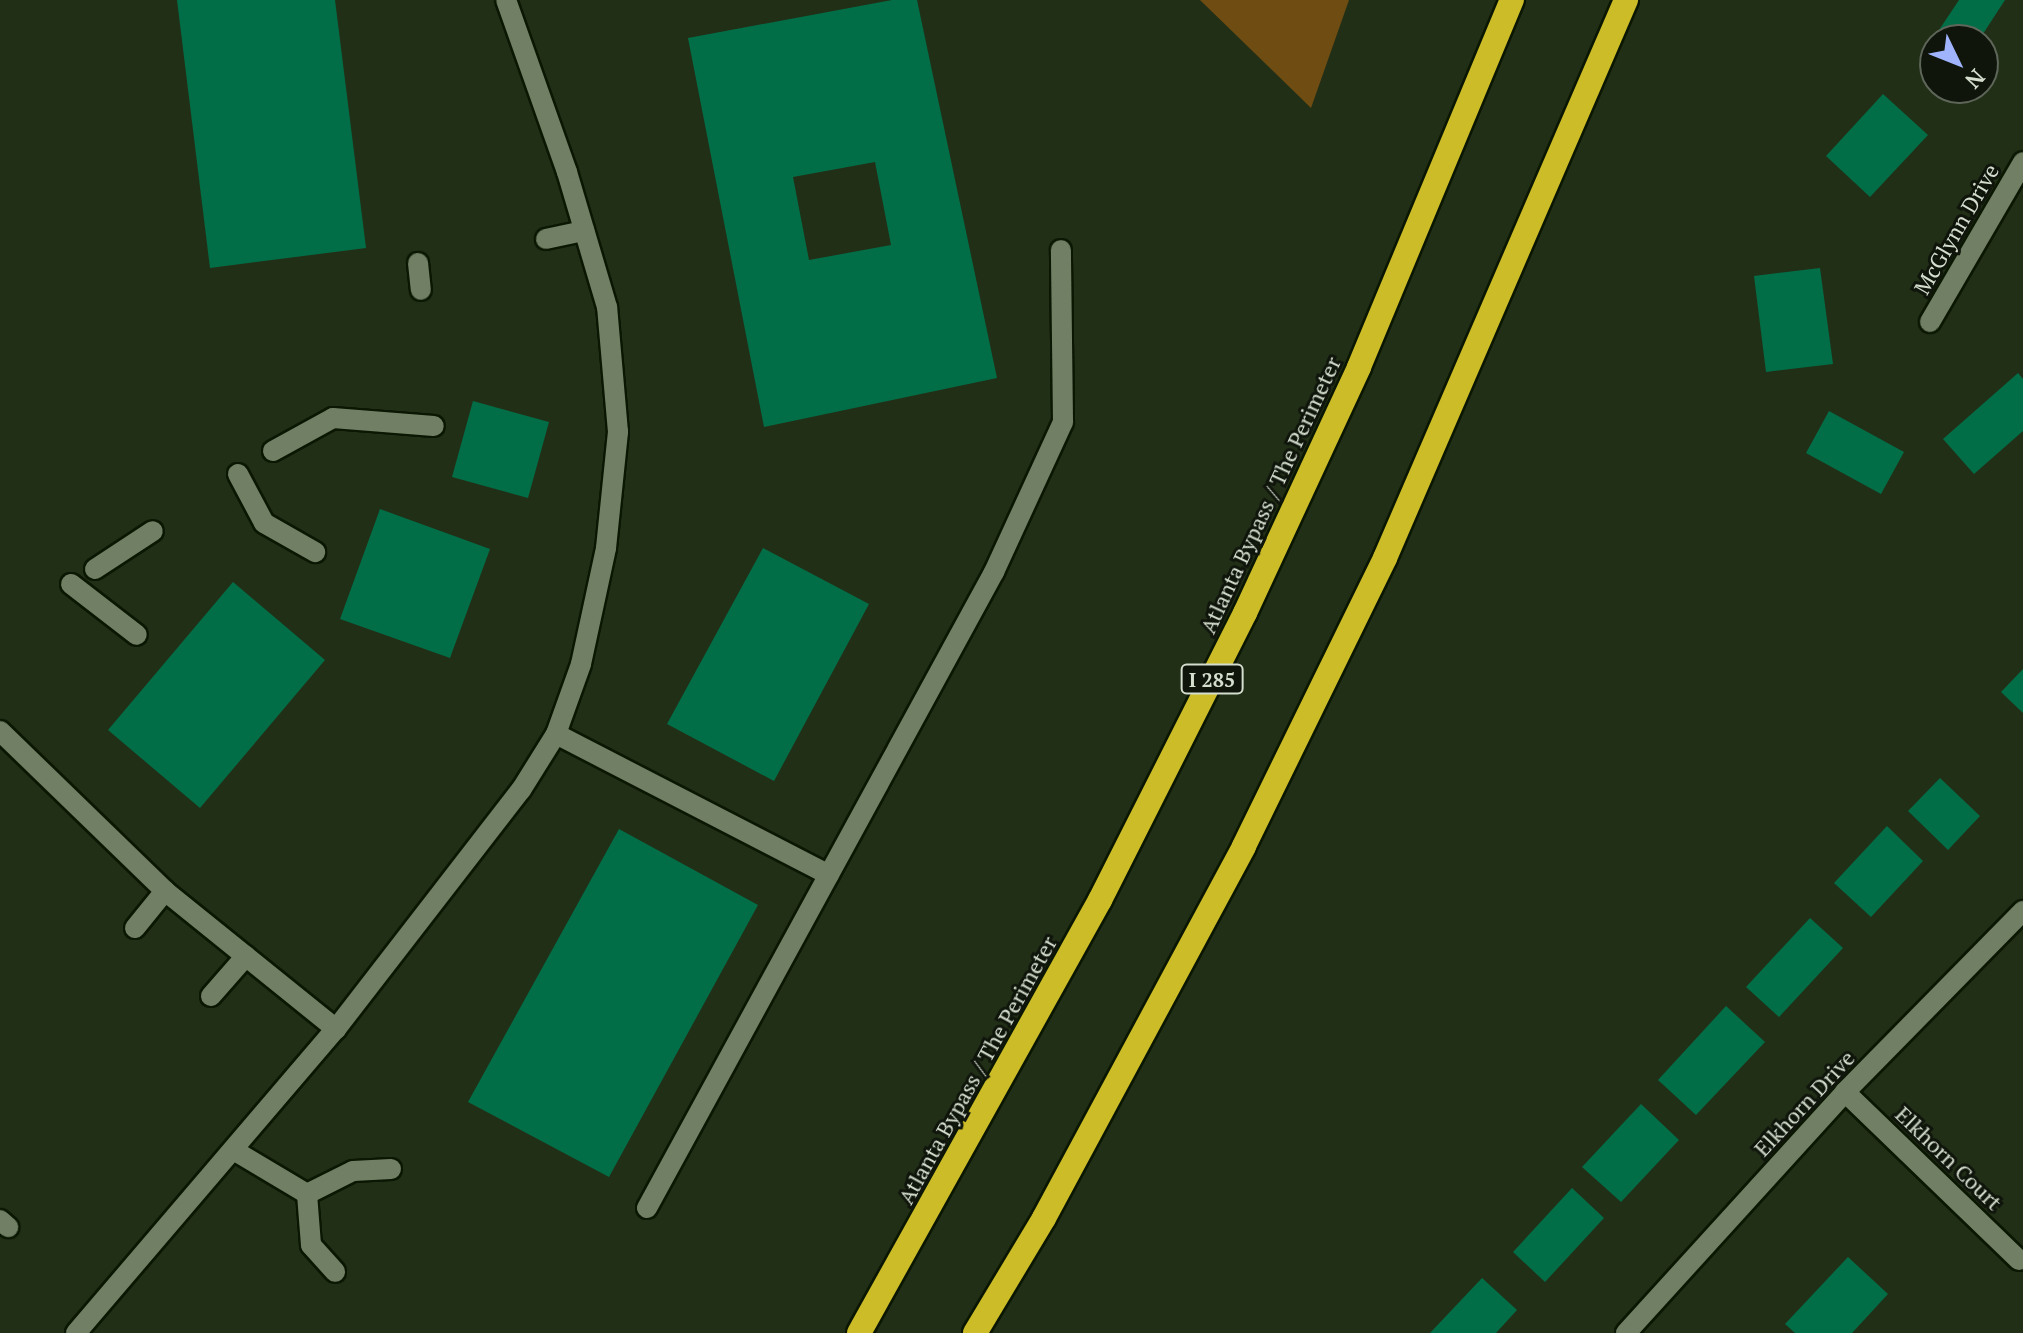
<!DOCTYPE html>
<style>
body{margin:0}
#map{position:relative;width:2023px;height:1333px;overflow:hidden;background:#222f17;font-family:"PT Serif",serif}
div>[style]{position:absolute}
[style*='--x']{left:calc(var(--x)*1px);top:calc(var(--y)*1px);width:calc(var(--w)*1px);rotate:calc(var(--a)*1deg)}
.forest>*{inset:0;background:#6f4c11}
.building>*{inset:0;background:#026e47}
.roads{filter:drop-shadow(2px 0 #0b1702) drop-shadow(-2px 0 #0b1702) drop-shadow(0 2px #0b1702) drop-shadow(0 -2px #0b1702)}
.minor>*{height:20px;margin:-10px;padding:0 10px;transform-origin:10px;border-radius:10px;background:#718065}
.highway>*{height:24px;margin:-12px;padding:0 12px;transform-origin:12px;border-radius:12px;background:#cbbc28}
span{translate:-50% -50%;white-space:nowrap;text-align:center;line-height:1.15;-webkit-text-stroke:6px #0f150b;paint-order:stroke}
.shield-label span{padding:2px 6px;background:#0f150b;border:2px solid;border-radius:6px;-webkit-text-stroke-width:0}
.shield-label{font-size:20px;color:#d4ddce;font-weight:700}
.street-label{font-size:22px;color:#d4ddce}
.north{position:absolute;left:1919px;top:24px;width:80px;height:80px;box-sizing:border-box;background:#0f150b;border:2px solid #5e6559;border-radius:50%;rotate:133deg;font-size:22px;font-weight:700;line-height:32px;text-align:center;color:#d4ddce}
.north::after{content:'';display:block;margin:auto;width:28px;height:36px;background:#a0b3fd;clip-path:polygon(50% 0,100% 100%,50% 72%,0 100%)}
</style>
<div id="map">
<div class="forest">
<i style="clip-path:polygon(1200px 0,1349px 0,1311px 108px)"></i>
</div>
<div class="building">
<i style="clip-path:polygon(177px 0,335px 0,366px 248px,210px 268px)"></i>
<i style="clip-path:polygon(evenodd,892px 0,917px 0,997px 378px,764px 427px,688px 38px,892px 0,875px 162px,891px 245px,809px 260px,793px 177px,875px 162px)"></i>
<i style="clip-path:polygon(1959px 0,2005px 0,1979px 40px,1935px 40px,1935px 45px,1931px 42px)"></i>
<i style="clip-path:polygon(1883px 94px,1928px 135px,1870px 197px,1826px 156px)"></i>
<i style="clip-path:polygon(1820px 268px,1833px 364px,1766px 372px,1754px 276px)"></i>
<i style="clip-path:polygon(2018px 373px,2023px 379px,2023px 431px,1974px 474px,1943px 439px)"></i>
<i style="clip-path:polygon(473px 401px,549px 422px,528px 498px,452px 477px)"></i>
<i style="clip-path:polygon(1829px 411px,1904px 452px,1881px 494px,1806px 453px)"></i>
<i style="clip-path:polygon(380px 509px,490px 549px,450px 658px,340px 619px)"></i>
<i style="clip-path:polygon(763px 548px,869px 604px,774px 781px,667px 724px)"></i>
<i style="clip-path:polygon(233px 582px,325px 660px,200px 808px,108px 730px)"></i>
<i style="clip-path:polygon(2023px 669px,2023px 713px,2001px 692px)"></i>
<i style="clip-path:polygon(1940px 778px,1980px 816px,1948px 850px,1908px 811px)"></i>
<i style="clip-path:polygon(1887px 826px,1923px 861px,1871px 917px,1834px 883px)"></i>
<i style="clip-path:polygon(619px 829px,758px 905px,609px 1177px,468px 1102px)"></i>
<i style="clip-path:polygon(1810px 918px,1843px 948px,1779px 1017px,1746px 987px)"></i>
<i style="clip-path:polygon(1726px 1006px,1765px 1042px,1696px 1115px,1658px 1080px)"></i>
<i style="clip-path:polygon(1641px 1104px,1679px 1140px,1621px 1202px,1582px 1167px)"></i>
<i style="clip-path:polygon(1572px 1188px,1604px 1218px,1545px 1282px,1513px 1252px)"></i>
<i style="clip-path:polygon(1848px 1257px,1888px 1294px,1852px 1333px,1795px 1333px,1785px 1324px)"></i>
<i style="clip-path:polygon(1482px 1278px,1517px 1310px,1496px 1333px,1430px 1333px)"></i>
</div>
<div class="roads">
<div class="minor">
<i style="--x:546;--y:239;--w:39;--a:-12"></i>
<i style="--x:418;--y:263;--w:27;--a:84"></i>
<i style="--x:1930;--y:322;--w:185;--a:-59.8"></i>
<i style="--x:273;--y:451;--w:68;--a:-28.8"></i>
<i style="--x:333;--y:418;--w:101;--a:4.5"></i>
<i style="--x:238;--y:474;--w:55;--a:62"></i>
<i style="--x:264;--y:523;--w:59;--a:29.6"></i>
<i style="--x:95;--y:569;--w:69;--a:-33.2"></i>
<i style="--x:71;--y:584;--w:83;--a:37.7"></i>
<i style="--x:0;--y:731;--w:230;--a:44.1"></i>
<i style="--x:165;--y:891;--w:220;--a:38.9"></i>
<i style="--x:556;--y:734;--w:307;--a:27.3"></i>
<i style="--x:135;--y:928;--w:48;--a:-51"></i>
<i style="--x:211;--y:996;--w:53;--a:-48.8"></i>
<i style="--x:1845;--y:1092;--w:242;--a:44"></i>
<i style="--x:235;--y:1151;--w:84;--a:30.8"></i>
<i style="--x:307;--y:1194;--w:51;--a:-26.6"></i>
<i style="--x:353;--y:1171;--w:38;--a:-3"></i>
<i style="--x:307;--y:1194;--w:51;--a:85.5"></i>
<i style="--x:311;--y:1245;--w:36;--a:48"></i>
<i style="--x:647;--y:1208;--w:725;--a:-61.38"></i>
<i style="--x:994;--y:572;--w:165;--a:-65.3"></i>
<i style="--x:1063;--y:422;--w:172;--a:-90.7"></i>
<i style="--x:0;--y:1220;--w:11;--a:41"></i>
<i style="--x:76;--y:1333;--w:400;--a:-49.5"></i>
<i style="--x:336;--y:1029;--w:302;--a:-52.3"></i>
<i style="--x:521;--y:790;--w:66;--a:-58"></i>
<i style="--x:556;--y:734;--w:74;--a:-70.3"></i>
<i style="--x:581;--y:664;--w:119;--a:-77.8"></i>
<i style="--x:606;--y:548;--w:117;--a:-84.1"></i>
<i style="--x:618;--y:432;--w:125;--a:-95"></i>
<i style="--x:607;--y:307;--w:141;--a:-106.5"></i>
<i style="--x:567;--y:172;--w:182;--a:-109.5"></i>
<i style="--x:1626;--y:1333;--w:326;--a:-47.7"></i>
<i style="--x:1845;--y:1092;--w:254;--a:-45.5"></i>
</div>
<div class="highway">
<i style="--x:859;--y:1333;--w:496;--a:-60.9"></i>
<i style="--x:1100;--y:900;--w:322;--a:-63.2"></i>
<i style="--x:1245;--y:613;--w:271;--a:-65.1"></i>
<i style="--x:1359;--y:367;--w:398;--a:-67.4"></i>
<i style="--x:975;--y:1333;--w:134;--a:-59"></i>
<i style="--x:1044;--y:1218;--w:422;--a:-61.7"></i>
<i style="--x:1244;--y:846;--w:321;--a:-63.9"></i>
<i style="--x:1385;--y:558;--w:608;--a:-66.64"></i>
</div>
</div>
<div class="shield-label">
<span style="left:1212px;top:679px">I 285</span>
</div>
<div class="street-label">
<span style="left:1956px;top:229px;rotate:-60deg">McGlynn Drive</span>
<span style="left:1270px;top:495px;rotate:-65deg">Atlanta Bypass / The Perimeter</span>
<span style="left:977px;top:1070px;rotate:-61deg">Atlanta Bypass / The Perimeter</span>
<span style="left:1804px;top:1103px;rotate:-47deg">Elkhorn Drive</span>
<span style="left:1949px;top:1158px;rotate:44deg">Elkhorn Court</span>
</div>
<div class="north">N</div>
</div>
